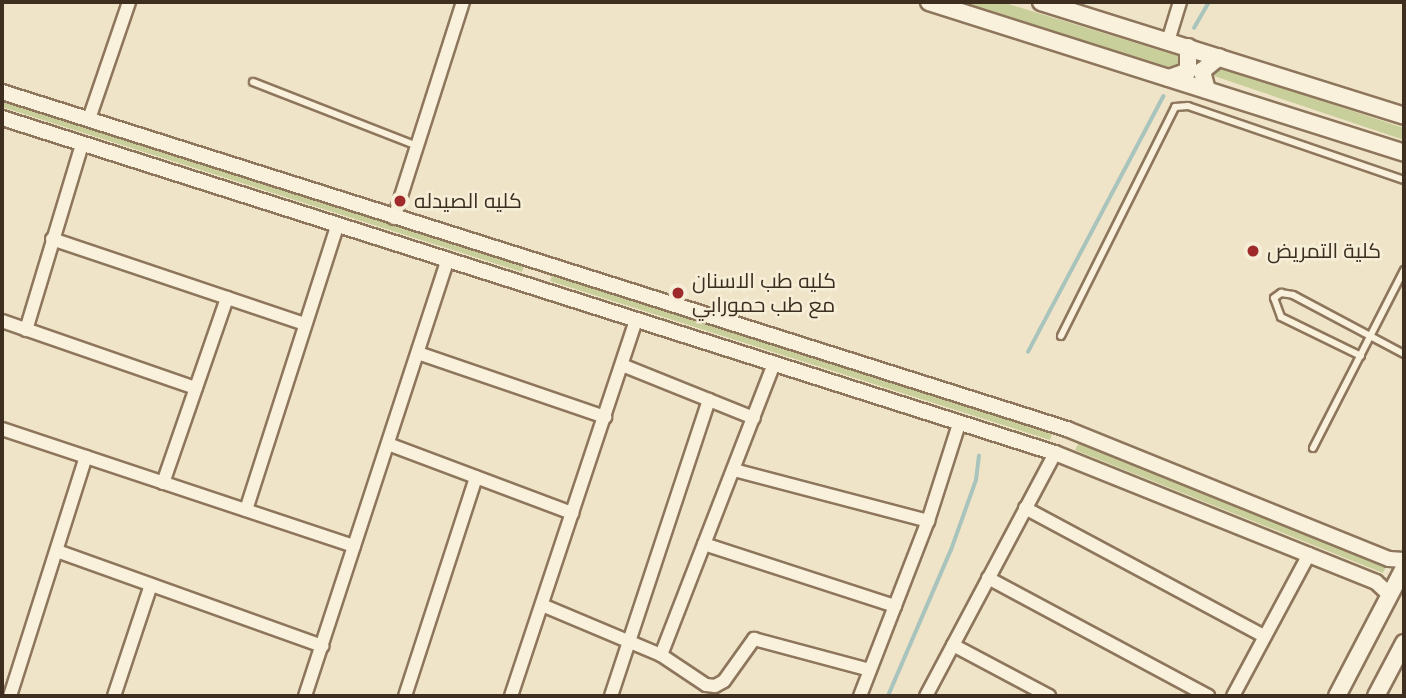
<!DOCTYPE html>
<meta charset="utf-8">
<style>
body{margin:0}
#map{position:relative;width:1406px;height:698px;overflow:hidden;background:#f0e4c8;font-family:"Times New Roman",Cairo,serif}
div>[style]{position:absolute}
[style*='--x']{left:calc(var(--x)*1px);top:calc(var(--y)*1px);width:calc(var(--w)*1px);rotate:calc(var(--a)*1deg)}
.green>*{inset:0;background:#c9cf9b}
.stream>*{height:3.5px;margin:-1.75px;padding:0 1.75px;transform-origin:1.75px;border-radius:1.75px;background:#a9c4bc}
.roads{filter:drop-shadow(2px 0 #8d765c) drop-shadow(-2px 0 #8d765c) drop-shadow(0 2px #8d765c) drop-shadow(0 -2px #8d765c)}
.service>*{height:6px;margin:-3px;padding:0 3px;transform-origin:3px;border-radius:3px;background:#faf1dc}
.minor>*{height:12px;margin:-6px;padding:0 6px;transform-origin:6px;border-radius:6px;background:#faf1dc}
.tertiary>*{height:14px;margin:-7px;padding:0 7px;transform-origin:7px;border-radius:7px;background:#faf1dc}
.secondary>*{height:16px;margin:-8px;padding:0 8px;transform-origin:8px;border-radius:8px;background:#faf1dc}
.dots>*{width:19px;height:19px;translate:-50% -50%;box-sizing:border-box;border:4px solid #f7eed8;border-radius:50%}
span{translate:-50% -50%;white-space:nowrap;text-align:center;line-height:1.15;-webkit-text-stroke:5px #f7eed8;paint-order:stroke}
.poi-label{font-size:21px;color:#3d2e20}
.left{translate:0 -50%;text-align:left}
.frame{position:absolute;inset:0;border:4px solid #3d2e20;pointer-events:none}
</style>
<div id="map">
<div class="green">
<i style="clip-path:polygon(960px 2px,1002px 2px,1188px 59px,1185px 72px)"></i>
<i style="clip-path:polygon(1207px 63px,1404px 128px,1404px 140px,1205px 73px)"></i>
<i style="clip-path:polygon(2px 95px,525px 264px,522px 272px,2px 107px)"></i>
<i style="clip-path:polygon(553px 273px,1053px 431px,1050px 440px,550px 281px)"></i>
<i style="clip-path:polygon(1081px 439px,1387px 564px,1383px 573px,1075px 450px)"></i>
</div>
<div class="stream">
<i style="--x:1194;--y:28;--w:30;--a:-60"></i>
<i style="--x:1028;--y:352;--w:289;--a:-62.1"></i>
<i style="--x:888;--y:696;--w:159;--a:-66.7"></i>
<i style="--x:951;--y:550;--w:74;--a:-70.3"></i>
<i style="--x:976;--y:480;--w:24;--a:-83"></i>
</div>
<div class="roads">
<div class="service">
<i style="--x:253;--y:82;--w:176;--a:21.3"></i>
<i style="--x:1061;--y:336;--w:256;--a:-63.5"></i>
<i style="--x:1175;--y:107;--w:13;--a:-4"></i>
<i style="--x:1188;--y:106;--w:228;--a:18.9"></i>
<i style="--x:1361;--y:356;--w:89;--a:-154"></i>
<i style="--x:1281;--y:317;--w:20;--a:-110"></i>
<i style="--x:1274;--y:298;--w:9;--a:-36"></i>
<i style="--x:1281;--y:293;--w:12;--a:9"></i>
<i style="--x:1293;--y:295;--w:126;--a:28"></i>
<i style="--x:1313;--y:448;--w:200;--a:-62.9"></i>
</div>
<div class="minor">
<i style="--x:1168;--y:41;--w:41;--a:-72.9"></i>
<i style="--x:89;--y:119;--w:124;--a:-71.1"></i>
<i style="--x:394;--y:218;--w:227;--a:-72.3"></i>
<i style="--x:52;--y:239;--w:267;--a:18.6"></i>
<i style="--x:2;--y:321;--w:205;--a:19.1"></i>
<i style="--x:26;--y:330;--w:194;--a:-73.2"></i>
<i style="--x:418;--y:353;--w:198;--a:18.9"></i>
<i style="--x:622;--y:365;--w:142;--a:21.9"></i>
<i style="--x:2;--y:429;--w:371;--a:18.4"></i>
<i style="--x:388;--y:444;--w:197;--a:20.6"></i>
<i style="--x:734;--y:470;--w:201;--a:14.7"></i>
<i style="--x:163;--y:483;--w:196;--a:-70.9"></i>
<i style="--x:1025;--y:508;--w:271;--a:28.2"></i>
<i style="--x:246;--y:510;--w:300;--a:-72.2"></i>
<i style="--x:704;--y:544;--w:201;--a:18"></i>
<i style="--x:57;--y:551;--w:282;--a:19.7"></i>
<i style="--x:988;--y:578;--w:250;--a:28.2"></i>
<i style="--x:542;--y:605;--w:129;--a:22.8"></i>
<i style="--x:661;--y:655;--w:54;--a:33.7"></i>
<i style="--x:706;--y:685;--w:9;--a:6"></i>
<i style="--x:715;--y:686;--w:10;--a:-29"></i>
<i style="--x:724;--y:681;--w:52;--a:-54.5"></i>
<i style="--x:754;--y:639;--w:120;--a:15"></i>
<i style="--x:953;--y:645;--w:109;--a:28"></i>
<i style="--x:661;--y:655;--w:312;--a:-68.8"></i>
<i style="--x:10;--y:696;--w:251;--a:-72.4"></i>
<i style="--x:114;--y:696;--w:117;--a:-71.6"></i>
<i style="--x:305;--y:696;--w:460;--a:-71.9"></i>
<i style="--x:405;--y:696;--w:230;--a:-72"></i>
<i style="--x:511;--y:696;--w:396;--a:-71.6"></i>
<i style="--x:611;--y:696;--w:312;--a:-71.7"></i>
<i style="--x:860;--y:696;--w:188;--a:-68.8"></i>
<i style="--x:928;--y:521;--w:102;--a:-72.3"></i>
<i style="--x:926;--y:696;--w:275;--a:-62"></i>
<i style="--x:1233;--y:696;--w:161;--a:-61.8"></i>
</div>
<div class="tertiary">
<i style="--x:2;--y:92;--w:1117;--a:17.56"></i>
<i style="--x:1067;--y:429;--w:347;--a:22"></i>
<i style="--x:1389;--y:559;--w:15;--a:4"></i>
<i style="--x:2;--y:118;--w:1105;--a:17.65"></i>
<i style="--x:1055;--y:453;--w:346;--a:21.9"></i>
<i style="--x:1376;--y:582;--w:19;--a:43"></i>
</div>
<div class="secondary">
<i style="--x:929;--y:2;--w:498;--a:17.6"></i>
<i style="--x:1041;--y:2;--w:380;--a:17.4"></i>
<i style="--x:1169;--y:78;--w:20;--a:-20"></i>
<i style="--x:1188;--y:71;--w:24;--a:-90"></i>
<i style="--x:1207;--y:90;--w:20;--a:-105"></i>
<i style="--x:1202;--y:71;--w:22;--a:-39"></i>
<i style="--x:1337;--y:696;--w:144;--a:-62.4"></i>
<i style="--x:1376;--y:696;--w:60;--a:-62.2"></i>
</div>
</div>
<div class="dots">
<i style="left:400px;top:201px;background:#9e2a2b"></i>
<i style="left:1253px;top:251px;background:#9e2a2b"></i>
<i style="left:678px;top:293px;background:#9e2a2b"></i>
</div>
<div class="poi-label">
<span class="left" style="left:414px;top:201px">كليه الصيدله</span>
<span class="left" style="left:1267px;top:251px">كلية التمريض</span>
<span class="left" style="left:692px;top:293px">كليه طب الاسنان<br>مع طب حمورابي</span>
</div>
<div class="frame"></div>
</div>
